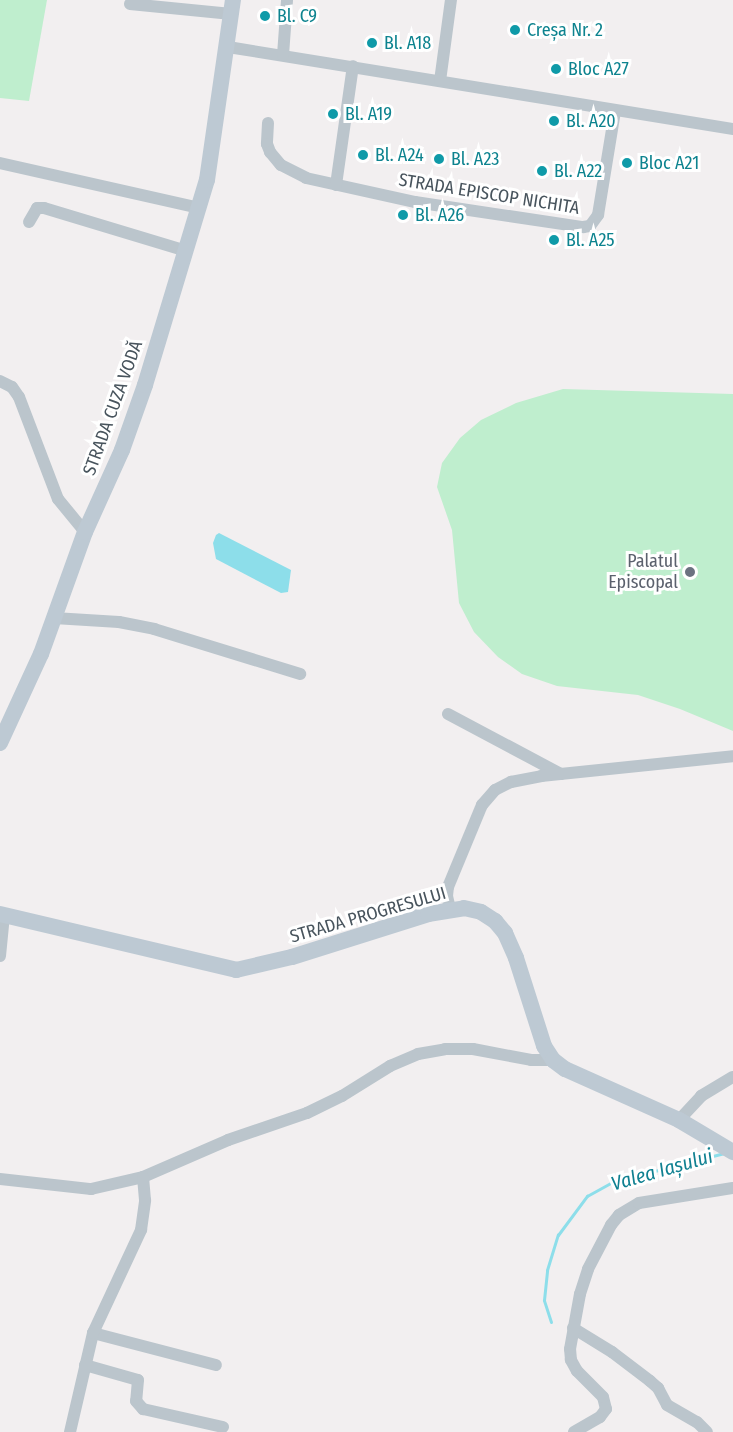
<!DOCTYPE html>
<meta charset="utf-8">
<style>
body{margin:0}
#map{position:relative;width:733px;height:1432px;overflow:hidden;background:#f2eff0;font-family:"Fira Sans Condensed",sans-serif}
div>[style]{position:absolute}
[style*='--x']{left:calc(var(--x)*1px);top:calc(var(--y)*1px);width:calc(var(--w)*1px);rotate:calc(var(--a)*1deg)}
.green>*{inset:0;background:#bfeece}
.water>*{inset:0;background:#8ddeea}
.stream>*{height:3px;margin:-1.5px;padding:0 1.5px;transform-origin:1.5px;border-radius:1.5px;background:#8ddeea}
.street>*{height:12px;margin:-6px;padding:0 6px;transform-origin:6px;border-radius:6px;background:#bbc5cc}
.secondary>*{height:16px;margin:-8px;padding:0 8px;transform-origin:8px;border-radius:8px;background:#bdc9d3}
.dots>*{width:16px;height:16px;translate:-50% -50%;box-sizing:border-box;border:3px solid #fff;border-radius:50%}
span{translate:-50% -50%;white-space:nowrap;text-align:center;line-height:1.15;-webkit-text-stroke:6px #fff;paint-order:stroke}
.culture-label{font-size:18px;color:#0d838f}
.left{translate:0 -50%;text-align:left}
.street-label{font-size:18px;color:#48545d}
.worship-label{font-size:18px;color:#5b616d}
.right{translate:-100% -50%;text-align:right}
.water-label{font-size:20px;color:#0f8091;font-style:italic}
</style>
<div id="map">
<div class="green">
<i style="clip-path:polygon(0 0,47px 0,29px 101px,0 98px)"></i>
<i style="clip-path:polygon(563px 389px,733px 394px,733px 731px,680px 709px,638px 695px,557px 686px,522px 674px,498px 657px,474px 632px,459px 603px,452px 530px,437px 487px,442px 463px,460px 438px,481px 420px,516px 403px)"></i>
</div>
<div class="water">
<i style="clip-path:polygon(219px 533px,291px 570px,288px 592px,281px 593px,216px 559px,213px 543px,216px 535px)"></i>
</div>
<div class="stream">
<i style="--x:551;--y:1322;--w:23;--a:-108"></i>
<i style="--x:544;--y:1300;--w:30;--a:-84"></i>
<i style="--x:547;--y:1270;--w:37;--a:-73"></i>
<i style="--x:558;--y:1235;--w:49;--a:-53.4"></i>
<i style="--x:587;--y:1196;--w:29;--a:-29"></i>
<i style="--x:612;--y:1182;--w:116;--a:-14.5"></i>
</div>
<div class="street">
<i style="--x:130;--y:4;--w:102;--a:5.6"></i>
<i style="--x:228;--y:47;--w:512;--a:9.22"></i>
<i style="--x:283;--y:55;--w:55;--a:-85.8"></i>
<i style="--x:440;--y:81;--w:82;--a:-82.3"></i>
<i style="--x:268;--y:123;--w:21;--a:93"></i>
<i style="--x:267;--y:144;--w:9;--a:69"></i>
<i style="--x:270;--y:152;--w:17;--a:50"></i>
<i style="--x:281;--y:165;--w:28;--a:27"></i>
<i style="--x:306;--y:178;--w:112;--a:12.4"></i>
<i style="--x:415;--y:202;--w:170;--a:8.5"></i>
<i style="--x:583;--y:227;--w:7;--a:-8"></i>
<i style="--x:590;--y:226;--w:14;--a:-54"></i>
<i style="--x:598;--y:215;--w:105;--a:-80.7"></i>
<i style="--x:0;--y:163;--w:205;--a:12.7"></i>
<i style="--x:336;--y:185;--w:120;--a:-81.9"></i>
<i style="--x:29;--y:222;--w:16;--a:-60"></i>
<i style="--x:37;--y:208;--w:7;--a:0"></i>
<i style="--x:44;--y:208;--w:148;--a:16.8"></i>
<i style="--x:0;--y:381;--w:13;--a:27"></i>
<i style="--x:12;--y:387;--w:12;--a:55"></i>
<i style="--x:19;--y:397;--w:109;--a:69.1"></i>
<i style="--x:58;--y:499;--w:43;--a:50.7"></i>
<i style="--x:54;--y:618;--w:65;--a:3.5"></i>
<i style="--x:119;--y:622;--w:36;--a:11"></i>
<i style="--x:154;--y:629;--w:153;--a:17.1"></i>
<i style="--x:448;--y:714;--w:128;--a:28"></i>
<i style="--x:450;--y:909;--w:13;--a:-103"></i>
<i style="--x:447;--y:896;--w:9;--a:-84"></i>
<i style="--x:448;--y:887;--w:89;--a:-67.5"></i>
<i style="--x:482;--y:805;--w:20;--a:-49"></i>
<i style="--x:495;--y:790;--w:18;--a:-27"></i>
<i style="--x:511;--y:782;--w:31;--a:-11"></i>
<i style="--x:541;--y:776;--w:193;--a:-5.9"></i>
<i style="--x:0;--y:956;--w:41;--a:-84.4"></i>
<i style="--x:679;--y:1120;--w:33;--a:-47"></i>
<i style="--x:701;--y:1096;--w:37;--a:-31"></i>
<i style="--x:0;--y:1179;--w:92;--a:6.3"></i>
<i style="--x:91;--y:1189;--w:53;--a:-13"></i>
<i style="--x:143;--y:1177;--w:93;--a:-23.5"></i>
<i style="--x:228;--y:1140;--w:83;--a:-18.9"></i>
<i style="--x:307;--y:1113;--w:39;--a:-26"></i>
<i style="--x:342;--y:1096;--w:57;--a:-32"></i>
<i style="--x:390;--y:1066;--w:30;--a:-23"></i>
<i style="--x:418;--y:1054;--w:27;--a:-10"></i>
<i style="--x:445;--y:1049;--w:28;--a:0"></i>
<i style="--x:473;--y:1049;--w:59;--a:10.7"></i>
<i style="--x:531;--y:1060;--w:22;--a:0"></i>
<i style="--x:573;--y:1328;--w:46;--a:31.6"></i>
<i style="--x:612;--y:1352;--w:48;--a:37.3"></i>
<i style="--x:650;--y:1381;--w:11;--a:41"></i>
<i style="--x:658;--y:1388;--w:19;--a:62"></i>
<i style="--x:667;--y:1405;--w:34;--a:30"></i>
<i style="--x:697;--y:1422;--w:14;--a:45"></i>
<i style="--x:93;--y:1333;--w:127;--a:14.6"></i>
<i style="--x:85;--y:1365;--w:55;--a:15.8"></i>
<i style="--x:138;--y:1380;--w:21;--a:95"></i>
<i style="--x:136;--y:1401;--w:11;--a:49"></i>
<i style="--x:143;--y:1409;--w:82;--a:12.7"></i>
<i style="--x:70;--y:1432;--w:102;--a:-76.9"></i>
<i style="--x:93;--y:1333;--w:114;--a:-65"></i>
<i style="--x:141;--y:1230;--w:30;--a:-82"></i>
<i style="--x:145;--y:1200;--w:23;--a:-95"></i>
<i style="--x:574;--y:1432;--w:30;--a:-30"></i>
<i style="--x:600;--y:1417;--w:10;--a:-53"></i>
<i style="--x:606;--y:1409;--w:12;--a:-104"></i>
<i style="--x:603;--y:1397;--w:37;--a:-135"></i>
<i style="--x:577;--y:1371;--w:13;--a:-119"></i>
<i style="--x:571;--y:1360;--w:11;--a:-95"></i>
<i style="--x:570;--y:1349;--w:56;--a:-79.7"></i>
<i style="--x:580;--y:1294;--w:26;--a:-72"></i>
<i style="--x:588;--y:1269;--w:50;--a:-62.4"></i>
<i style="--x:611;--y:1225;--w:13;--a:-51"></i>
<i style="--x:619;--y:1215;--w:23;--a:-31"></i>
<i style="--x:639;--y:1203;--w:95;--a:-9.1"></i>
</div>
<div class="secondary">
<i style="--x:0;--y:743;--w:98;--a:-65.3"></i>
<i style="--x:41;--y:654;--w:130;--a:-70.2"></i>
<i style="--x:85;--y:532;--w:90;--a:-65.7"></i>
<i style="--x:122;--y:450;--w:69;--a:-70.5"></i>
<i style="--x:145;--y:385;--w:214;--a:-73.2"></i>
<i style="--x:207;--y:180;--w:182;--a:-81.8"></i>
<i style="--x:0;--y:914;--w:243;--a:13.3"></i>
<i style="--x:236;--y:970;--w:57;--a:-13.1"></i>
<i style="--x:292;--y:957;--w:143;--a:-17.5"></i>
<i style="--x:428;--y:914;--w:36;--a:-9"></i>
<i style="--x:464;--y:908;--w:17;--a:13"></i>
<i style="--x:481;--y:912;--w:17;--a:33"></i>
<i style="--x:495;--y:921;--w:16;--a:50"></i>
<i style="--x:505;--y:933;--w:27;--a:66"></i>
<i style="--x:516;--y:958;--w:92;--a:72.3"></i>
<i style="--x:544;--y:1046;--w:17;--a:57"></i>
<i style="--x:553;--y:1060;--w:15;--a:37"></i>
<i style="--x:565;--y:1069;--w:125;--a:24.1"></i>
<i style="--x:679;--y:1120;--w:63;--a:30.7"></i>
</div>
<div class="dots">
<i style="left:265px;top:16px;background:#0f9aa8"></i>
<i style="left:515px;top:30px;background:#0f9aa8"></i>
<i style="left:372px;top:43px;background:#0f9aa8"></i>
<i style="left:556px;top:69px;background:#0f9aa8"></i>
<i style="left:333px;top:114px;background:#0f9aa8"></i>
<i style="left:554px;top:121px;background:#0f9aa8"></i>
<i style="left:363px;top:155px;background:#0f9aa8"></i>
<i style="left:439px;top:159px;background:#0f9aa8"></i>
<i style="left:627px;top:163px;background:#0f9aa8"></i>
<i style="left:542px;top:171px;background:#0f9aa8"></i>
<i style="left:403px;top:215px;background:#0f9aa8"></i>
<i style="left:554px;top:240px;background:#0f9aa8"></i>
<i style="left:690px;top:572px;background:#6b7280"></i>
</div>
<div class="culture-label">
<span class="left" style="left:277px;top:16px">Bl. C9</span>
<span class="left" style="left:527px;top:30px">Creșa Nr. 2</span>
<span class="left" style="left:384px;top:43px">Bl. A18</span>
<span class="left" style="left:568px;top:69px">Bloc A27</span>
<span class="left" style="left:345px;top:114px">Bl. A19</span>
<span class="left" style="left:566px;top:121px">Bl. A20</span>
<span class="left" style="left:375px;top:155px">Bl. A24</span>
<span class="left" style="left:451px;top:159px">Bl. A23</span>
<span class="left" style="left:639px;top:163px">Bloc A21</span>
<span class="left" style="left:554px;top:171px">Bl. A22</span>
<span class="left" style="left:415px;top:215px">Bl. A26</span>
<span class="left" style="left:566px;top:240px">Bl. A25</span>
</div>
<div class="street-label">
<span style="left:489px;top:194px;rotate:9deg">STRADA EPISCOP NICHITA</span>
<span style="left:113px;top:408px;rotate:-70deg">STRADA CUZA VODĂ</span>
<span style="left:368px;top:915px;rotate:-16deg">STRADA PROGRESULUI</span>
</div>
<div class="worship-label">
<span class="right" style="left:678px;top:572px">Palatul<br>Episcopal</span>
</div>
<div class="water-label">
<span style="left:662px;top:1170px;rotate:-16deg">Valea Iașului</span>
</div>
</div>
